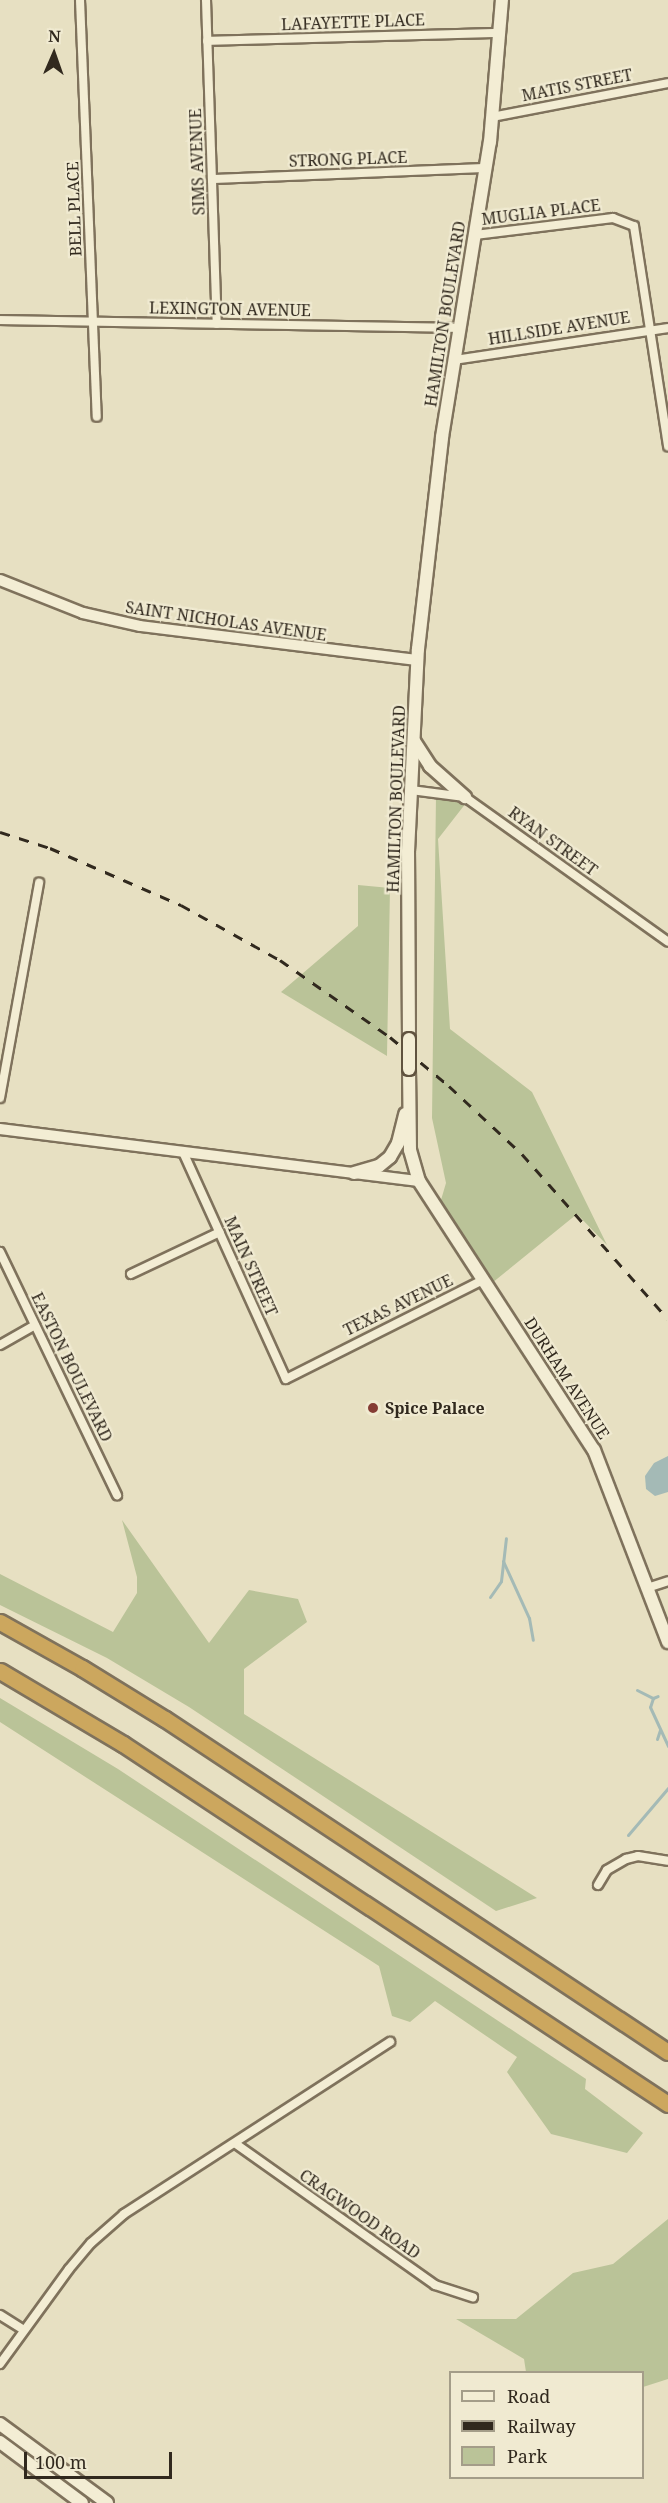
<!DOCTYPE html>
<style>
body{margin:0}
#map{position:relative;width:668px;height:2503px;overflow:hidden;background:#e7e0c2;font-family:"Noto Serif",serif}
div>[style]{position:absolute}
[style*='--x']{left:calc(var(--x)*1px);top:calc(var(--y)*1px);width:calc(var(--w)*1px);rotate:calc(var(--a)*1deg)}
.green>*{inset:0;background:#bac398}
.water>*{inset:0;background:#a4bab6}
.stream>*{height:3px;margin:-1.5px;padding:0 1.5px;transform-origin:1.5px;border-radius:1.5px;background:#a4bab6}
.roads{filter:drop-shadow(2px 0 #7f725c) drop-shadow(-2px 0 #7f725c) drop-shadow(0 2px #7f725c) drop-shadow(0 -2px #7f725c)}
.minor>*{height:8px;margin:-4px;padding:0 4px;transform-origin:4px;border-radius:4px;background:#f3edd4}
.tertiary>*{height:10px;margin:-5px;padding:0 5px;transform-origin:5px;border-radius:5px;background:#f3edd4}
.secondary>*{height:12px;margin:-6px;padding:0 6px;transform-origin:6px;border-radius:6px;background:#f3edd4}
.motorway>*{height:15px;margin:-7.5px;padding:0 7.5px;transform-origin:7.5px;border-radius:7.5px;background:#cca75e}
.rail>*{height:3px;margin-top:-1.5px;transform-origin:0;background:repeating-linear-gradient(90deg,#31291e 0 10px,transparent 0 20px)}
.bridges{filter:drop-shadow(2px 0 #60533f) drop-shadow(-2px 0 #60533f) drop-shadow(0 2px #60533f) drop-shadow(0 -2px #60533f)}
.secondary-bridge>*{height:12px;margin:-6px;padding:0 6px;transform-origin:6px;border-radius:6px;background:#f3edd4}
.dots>*{width:16px;height:16px;translate:-50% -50%;box-sizing:border-box;border:3px solid #f0ead1;border-radius:50%}
span{translate:-50% -50%;white-space:nowrap;text-align:center;line-height:1.15;-webkit-text-stroke:4.5px #f0ead1;paint-order:stroke}
.street-label{font-size:16px;color:#31291e}
.poi-label{font-size:16px;color:#31291e;font-weight:700}
.left{translate:0 -50%;text-align:left}
.legend{position:absolute;left:449px;top:2371px;width:195px;height:108px;box-sizing:border-box;background:#f0ead1;border:2px solid #a49d89;margin:0;padding:8px 10px;list-style:none;font-size:18px;color:#31291e}
.legend li{display:flex;align-items:center;gap:12px;height:30px}
.legend b{width:30px;border:2px solid #a49d89}
.north{position:absolute;left:24px;top:24px;width:60px;height:60px;-webkit-text-stroke:4px #f0ead1;paint-order:stroke;rotate:2deg;font-size:16px;font-weight:700;line-height:24px;text-align:center;color:#31291e}
.north::after{content:'';display:block;margin:auto;width:21px;height:27px;background:#31291e;clip-path:polygon(50% 0,100% 100%,50% 72%,0 100%)}
.scale{position:absolute;left:24px;top:2452px;width:148px;height:27px;box-sizing:border-box;border:3px solid #31291e;border-top:0;padding-left:8px;font-size:18px;line-height:21px;white-space:nowrap;color:#31291e;-webkit-text-stroke:4px #f0ead1;paint-order:stroke}
</style>
<div id="map">
<div class="green">
<i style="clip-path:polygon(436px 795px,466px 803px,438px 839px,450px 1029px,532px 1092px,607px 1245px,577px 1214px,492px 1283px,441px 1200px,446px 1183px,432px 1118px)"></i>
<i style="clip-path:polygon(358px 885px,390px 888px,387px 1056px,281px 992px,358px 926px)"></i>
<i style="clip-path:polygon(122px 1520px,209px 1643px,249px 1590px,298px 1599px,307px 1622px,244px 1669px,244px 1714px,537px 1898px,496px 1911px,189px 1707px,107px 1658px,0 1605px,0 1574px,113px 1632px,137px 1593px,137px 1577px)"></i>
<i style="clip-path:polygon(0 1698px,118px 1769px,586px 2079px,585px 2089px,643px 2133px,627px 2153px,551px 2134px,507px 2072px,517px 2057px,435px 2001px,410px 2022px,392px 2016px,379px 1966px,0 1722px)"></i>
<i style="clip-path:polygon(668px 2219px,668px 2379px,643px 2387px,642px 2372px,526px 2372px,524px 2359px,456px 2319px,516px 2319px,573px 2273px,613px 2264px)"></i>
</div>
<div class="water">
<i style="clip-path:polygon(668px 1456px,668px 1492px,655px 1496px,646px 1489px,645px 1476px,654px 1463px)"></i>
</div>
<div class="stream">
<i style="--x:503;--y:1561;--w:63;--a:65.5"></i>
<i style="--x:529;--y:1618;--w:22;--a:80"></i>
<i style="--x:490;--y:1597;--w:19;--a:-55"></i>
<i style="--x:501;--y:1581;--w:43;--a:-83.4"></i>
<i style="--x:637;--y:1690;--w:18;--a:27"></i>
<i style="--x:653;--y:1698;--w:5;--a:-22"></i>
<i style="--x:653;--y:1698;--w:9;--a:108"></i>
<i style="--x:650;--y:1707;--w:43;--a:65.2"></i>
<i style="--x:657;--y:1739;--w:9;--a:-72"></i>
<i style="--x:628;--y:1835;--w:62;--a:-49.6"></i>
</div>
<div class="roads">
<div class="minor">
<i style="--x:80;--y:0;--w:417;--a:87.7"></i>
<i style="--x:206;--y:0;--w:324;--a:88.1"></i>
<i style="--x:207;--y:41;--w:292;--a:-1.6"></i>
<i style="--x:492;--y:117;--w:179;--a:-10.9"></i>
<i style="--x:212;--y:179;--w:274;--a:-2.3"></i>
<i style="--x:475;--y:235;--w:139;--a:-7"></i>
<i style="--x:613;--y:218;--w:22;--a:21"></i>
<i style="--x:634;--y:226;--w:223;--a:81.2"></i>
<i style="--x:0;--y:320;--w:459;--a:1"></i>
<i style="--x:454;--y:360;--w:216;--a:-8.5"></i>
<i style="--x:411;--y:790;--w:54;--a:7.4"></i>
<i style="--x:465;--y:797;--w:249;--a:35.5"></i>
<i style="--x:0;--y:1098;--w:219;--a:-79.7"></i>
<i style="--x:183;--y:1152;--w:249;--a:65.6"></i>
<i style="--x:286;--y:1379;--w:220;--a:-26.7"></i>
<i style="--x:0;--y:1252;--w:270;--a:64.3"></i>
<i style="--x:131;--y:1274;--w:98;--a:-25.3"></i>
<i style="--x:0;--y:1345;--w:40;--a:-29.7"></i>
<i style="--x:647;--y:1588;--w:22;--a:-18"></i>
<i style="--x:598;--y:1885;--w:17;--a:-59"></i>
<i style="--x:607;--y:1870;--w:22;--a:-30"></i>
<i style="--x:626;--y:1859;--w:12;--a:-14"></i>
<i style="--x:638;--y:1856;--w:30;--a:9"></i>
<i style="--x:236;--y:2144;--w:244;--a:35.3"></i>
<i style="--x:435;--y:2285;--w:40;--a:18"></i>
<i style="--x:0;--y:2315;--w:28;--a:32"></i>
<i style="--x:0;--y:2364;--w:117;--a:-54"></i>
<i style="--x:69;--y:2269;--w:34;--a:-50"></i>
<i style="--x:91;--y:2243;--w:44;--a:-41.3"></i>
<i style="--x:124;--y:2214;--w:317;--a:-32.9"></i>
</div>
<div class="tertiary">
<i style="--x:0;--y:580;--w:89;--a:21.7"></i>
<i style="--x:83;--y:613;--w:58;--a:12.8"></i>
<i style="--x:140;--y:626;--w:280;--a:7"></i>
<i style="--x:0;--y:1129;--w:422;--a:7.1"></i>
</div>
<div class="secondary">
<i style="--x:414;--y:741;--w:30;--a:57"></i>
<i style="--x:430;--y:766;--w:47;--a:41.5"></i>
<i style="--x:409;--y:1039;--w:187;--a:-90.3"></i>
<i style="--x:408;--y:852;--w:203;--a:-87.2"></i>
<i style="--x:418;--y:649;--w:213;--a:-83.5"></i>
<i style="--x:442;--y:437;--w:299;--a:-80.8"></i>
<i style="--x:490;--y:142;--w:143;--a:-85.2"></i>
<i style="--x:409;--y:1069;--w:81;--a:89.3"></i>
<i style="--x:410;--y:1150;--w:32;--a:74"></i>
<i style="--x:419;--y:1181;--w:321;--a:57"></i>
<i style="--x:594;--y:1450;--w:206;--a:68.9"></i>
<i style="--x:354;--y:1173;--w:26;--a:-16"></i>
<i style="--x:379;--y:1166;--w:14;--a:-39"></i>
<i style="--x:390;--y:1157;--w:16;--a:-60"></i>
<i style="--x:398;--y:1143;--w:30;--a:-76"></i>
<i style="--x:0;--y:2424;--w:133;--a:36.4"></i>
<i style="--x:0;--y:2442;--w:102;--a:36.6"></i>
</div>
<div class="motorway">
<i style="--x:0;--y:1622;--w:94;--a:29.3"></i>
<i style="--x:82;--y:1668;--w:97;--a:31.6"></i>
<i style="--x:165;--y:1719;--w:603;--a:33.51"></i>
<i style="--x:0;--y:1671;--w:143;--a:30.7"></i>
<i style="--x:123;--y:1744;--w:653;--a:33.45"></i>
</div>
</div>
<div class="rail">
<i style="--x:0;--y:832;--w:52;--a:17.7"></i>
<i style="--x:50;--y:848;--w:143;--a:23.5"></i>
<i style="--x:181;--y:905;--w:113;--a:29.1"></i>
<i style="--x:280;--y:960;--w:134;--a:35"></i>
<i style="--x:390;--y:1037;--w:77;--a:39.7"></i>
<i style="--x:449;--y:1086;--w:100;--a:43"></i>
<i style="--x:522;--y:1154;--w:220;--a:48.5"></i>
</div>
<div class="bridges">
<div class="secondary-bridge">
<i style="--x:409;--y:1039;--w:30;--a:90"></i>
</div>
</div>
<div class="dots">
<i style="left:373px;top:1408px;background:#853c34"></i>
</div>
<div class="street-label">
<span style="left:353px;top:22px;rotate:-2deg">LAFAYETTE PLACE</span>
<span style="left:577px;top:85px;rotate:-11deg">MATIS STREET</span>
<span style="left:348px;top:159px;rotate:-2deg">STRONG PLACE</span>
<span style="left:197px;top:162px;rotate:-92deg">SIMS AVENUE</span>
<span style="left:74px;top:209px;rotate:-92deg">BELL PLACE</span>
<span style="left:541px;top:212px;rotate:-7deg">MUGLIA PLACE</span>
<span style="left:230px;top:309px;rotate:1deg">LEXINGTON AVENUE</span>
<span style="left:445px;top:314px;rotate:-81deg">HAMILTON BOULEVARD</span>
<span style="left:559px;top:328px;rotate:-9deg">HILLSIDE AVENUE</span>
<span style="left:226px;top:621px;rotate:8deg">SAINT NICHOLAS AVENUE</span>
<span style="left:396px;top:799px;rotate:-88deg">HAMILTON BOULEVARD</span>
<span style="left:553px;top:841px;rotate:36deg">RYAN STREET</span>
<span style="left:251px;top:1266px;rotate:66deg">MAIN STREET</span>
<span style="left:398px;top:1305px;rotate:-26deg">TEXAS AVENUE</span>
<span style="left:72px;top:1367px;rotate:64deg">EASTON BOULEVARD</span>
<span style="left:567px;top:1378px;rotate:57deg">DURHAM AVENUE</span>
<span style="left:360px;top:2214px;rotate:35deg">CRAGWOOD ROAD</span>
</div>
<div class="poi-label">
<span class="left" style="left:385px;top:1408px">Spice Palace</span>
</div>
<ul class="legend">
<li><b style="height:8px;background:#f3edd4"></b>Road</li>
<li><b style="height:8px;background:#31291e"></b>Railway</li>
<li><b style="height:16px;background:#bac398"></b>Park</li>
</ul>
<div class="north">N</div>
<div class="scale">100 m</div>
</div>
